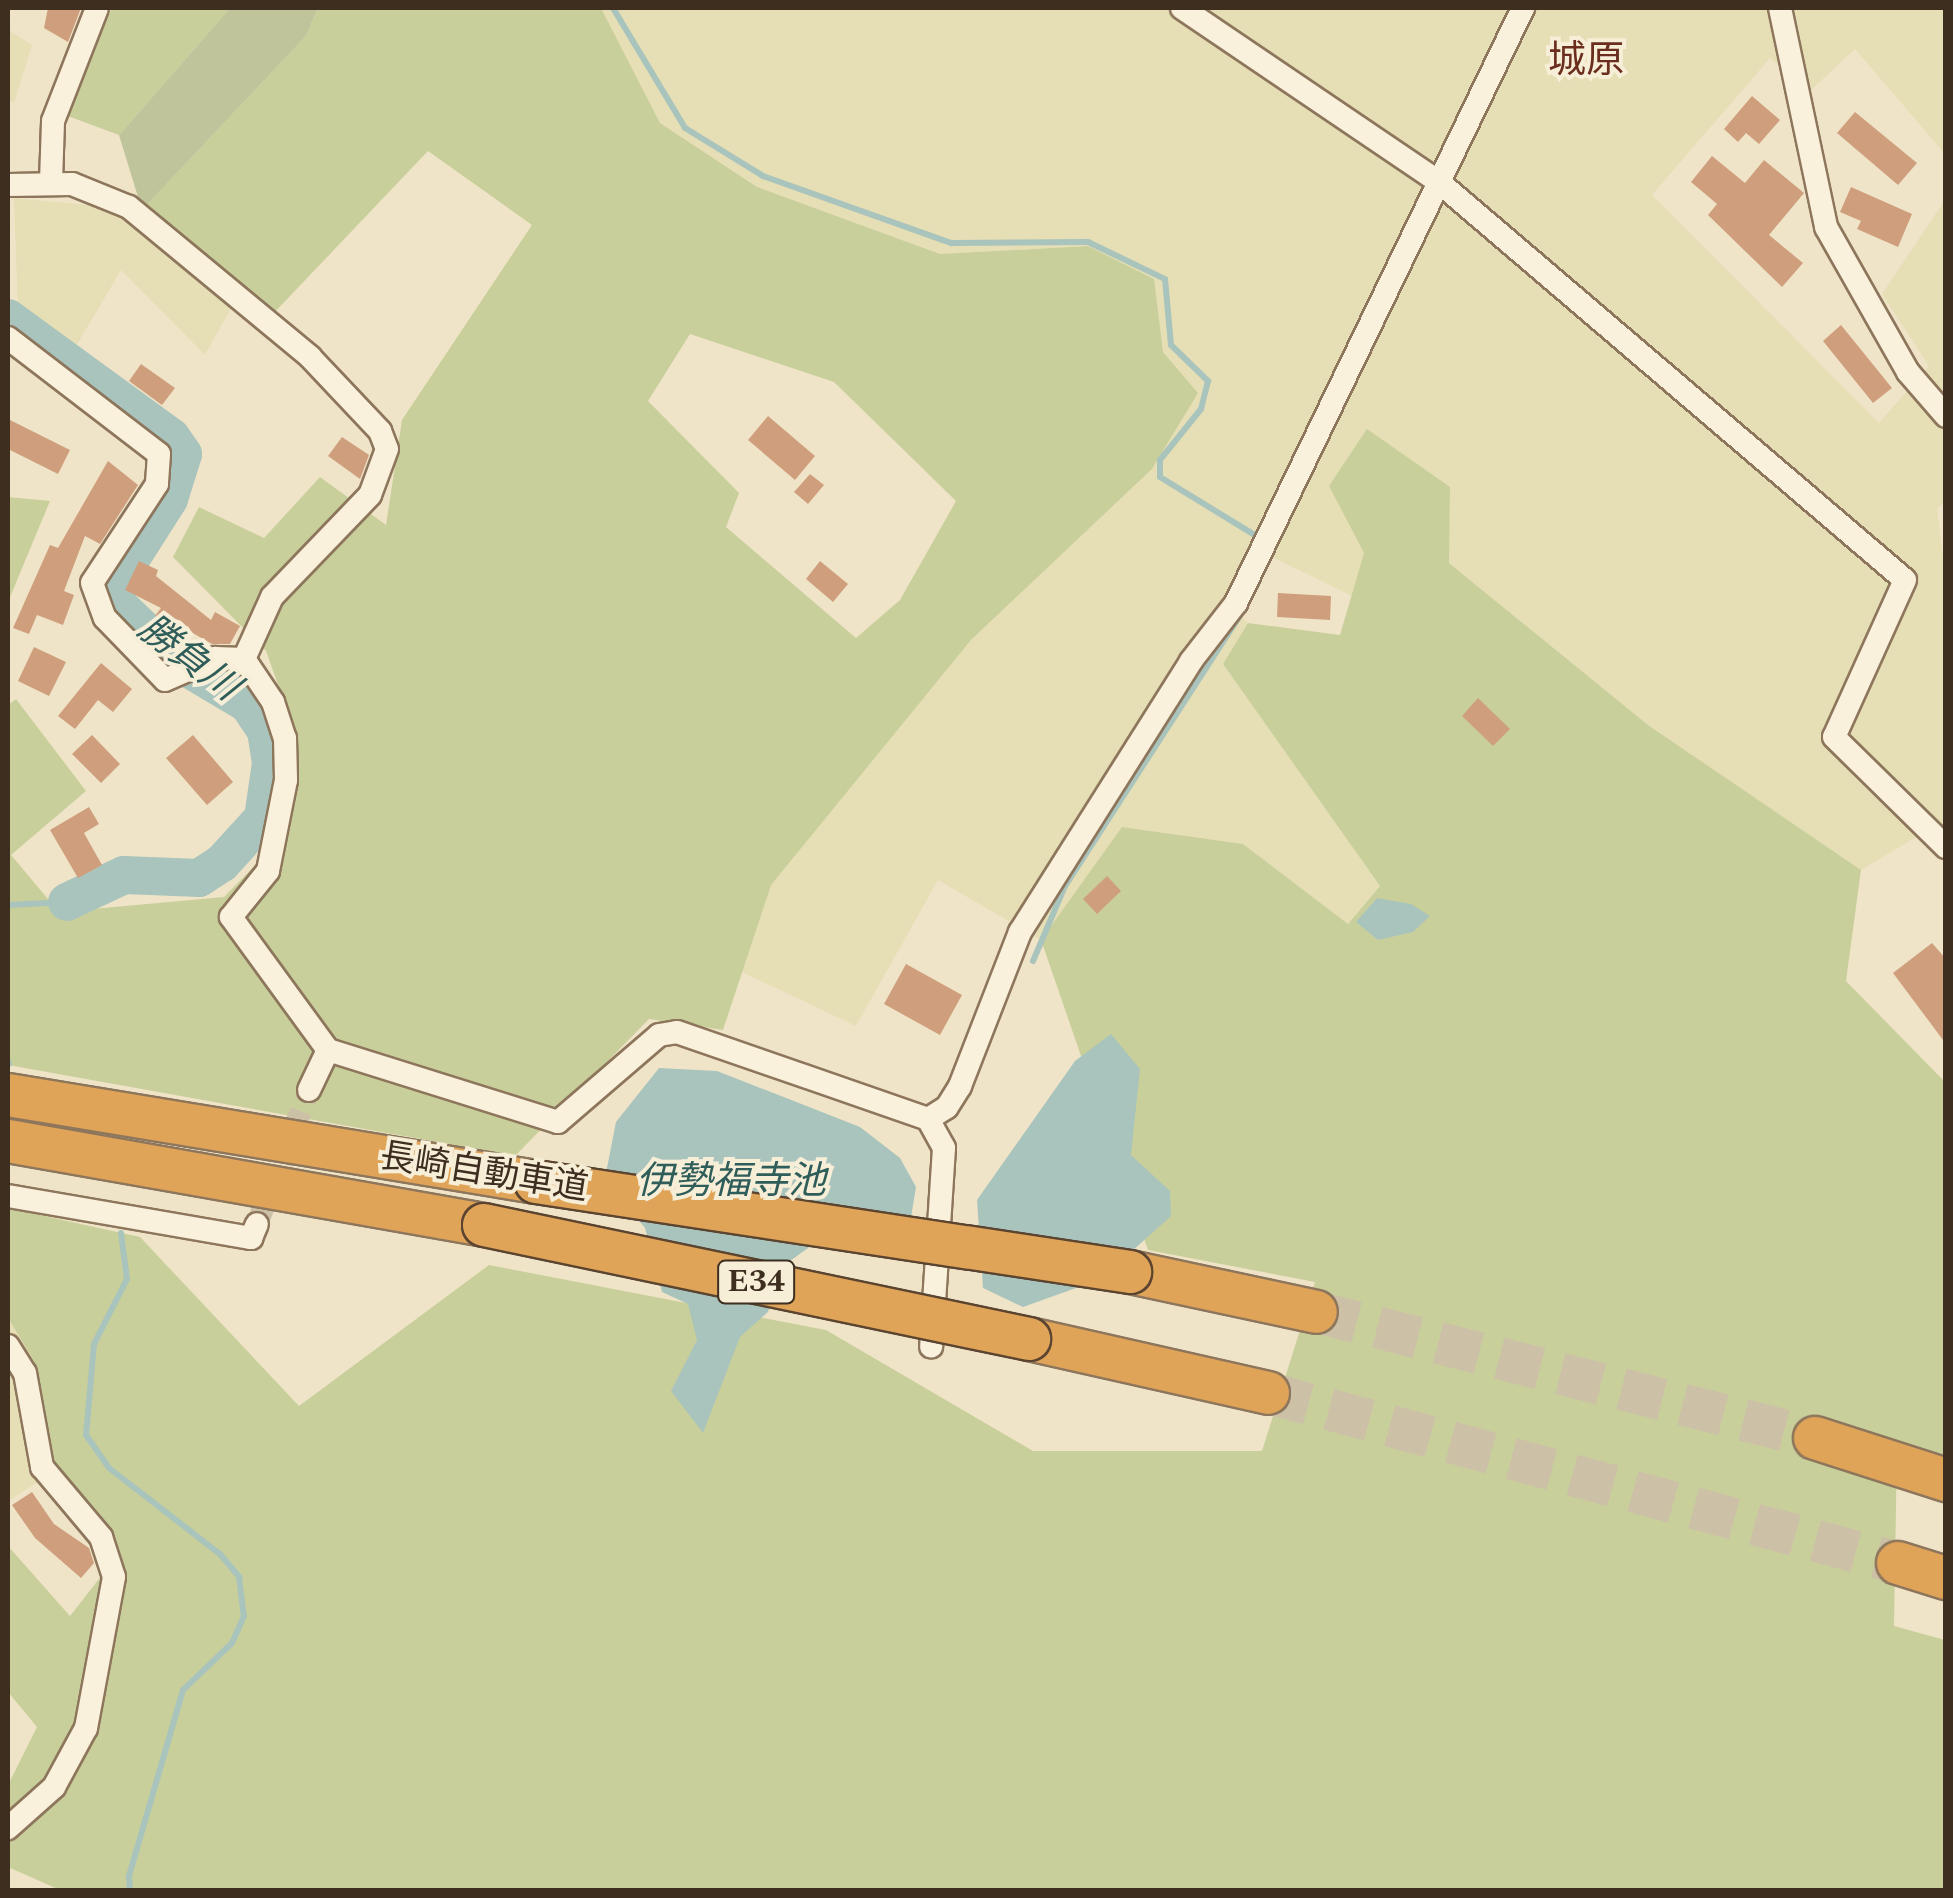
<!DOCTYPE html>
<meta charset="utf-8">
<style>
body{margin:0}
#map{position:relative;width:1953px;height:1898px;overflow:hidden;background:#f0e4c8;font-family:Spectral,"Noto Sans JP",serif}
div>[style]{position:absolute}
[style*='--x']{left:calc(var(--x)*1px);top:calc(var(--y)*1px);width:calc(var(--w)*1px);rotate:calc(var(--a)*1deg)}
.farmland>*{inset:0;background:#e6deb5}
.green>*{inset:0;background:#c9cf9b}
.cemetery>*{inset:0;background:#bfc49a}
.water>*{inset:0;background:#a9c4bc}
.stream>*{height:6px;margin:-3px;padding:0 3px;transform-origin:3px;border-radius:3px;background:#a9c4bc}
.river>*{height:38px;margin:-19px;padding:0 19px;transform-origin:19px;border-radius:19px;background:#a9c4bc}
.building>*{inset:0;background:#cf9f7d}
.street-tunnel>*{height:22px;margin-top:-11px;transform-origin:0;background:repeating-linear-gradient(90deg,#ccc0a6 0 22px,transparent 0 33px)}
.highway-tunnel>*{height:42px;margin-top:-21px;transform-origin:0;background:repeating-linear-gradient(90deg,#ccc0a6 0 42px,transparent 0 63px)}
.roads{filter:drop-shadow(2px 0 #8d765c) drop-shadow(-2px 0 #8d765c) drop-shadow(0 2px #8d765c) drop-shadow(0 -2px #8d765c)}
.street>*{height:22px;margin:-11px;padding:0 11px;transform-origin:11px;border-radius:11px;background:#faf1dc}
.highway>*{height:42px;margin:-21px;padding:0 21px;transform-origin:21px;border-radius:21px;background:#e0a458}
.bridges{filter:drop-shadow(2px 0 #5b4430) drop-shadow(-2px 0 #5b4430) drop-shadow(0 2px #5b4430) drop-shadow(0 -2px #5b4430)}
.highway-bridge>*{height:42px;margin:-21px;padding:0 21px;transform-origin:21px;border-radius:21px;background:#e0a458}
span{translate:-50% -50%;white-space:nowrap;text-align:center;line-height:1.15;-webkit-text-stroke:8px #f7eed8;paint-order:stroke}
.shield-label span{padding:2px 8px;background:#f7eed8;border:2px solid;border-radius:8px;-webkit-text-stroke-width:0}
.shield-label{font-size:32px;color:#3d2e20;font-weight:700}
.street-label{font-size:35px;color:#3d2e20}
.neighbourhood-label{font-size:38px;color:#6b2e1e}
.water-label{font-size:38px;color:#2f5d5a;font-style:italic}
.frame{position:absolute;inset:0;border:10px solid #3d2e20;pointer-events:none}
</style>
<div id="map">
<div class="farmland">
<i style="clip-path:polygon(601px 8px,1945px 8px,1945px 154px,1855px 49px,1810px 91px,1770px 58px,1652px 195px,1879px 423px,1929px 366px,1882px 294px,1945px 200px,1946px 501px,1937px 509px,1946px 579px,1945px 855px,1921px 834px,1861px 870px,1648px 725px,1448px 562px,1450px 487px,1329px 486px,1364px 553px,1352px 596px,1256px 549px,1225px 600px,1248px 623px,1223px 664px,1380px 886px,1348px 924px,1243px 844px,1123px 827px,1041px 940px,938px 880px,856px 1026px,742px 972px,770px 885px,971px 640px,1152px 469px,1198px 393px,1163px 352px,1153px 279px,1088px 246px,940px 254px,757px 187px,660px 123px)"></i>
<i style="clip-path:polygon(8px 30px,32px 45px,14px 103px,8px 99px)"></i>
<i style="clip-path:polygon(14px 198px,142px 210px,241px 290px,205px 355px,121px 270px,72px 353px,18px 314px)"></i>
<i style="clip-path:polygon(8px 1318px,34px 1361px,52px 1473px,8px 1501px)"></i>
</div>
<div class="green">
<i style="clip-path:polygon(112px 8px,230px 8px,119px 135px,65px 115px)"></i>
<i style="clip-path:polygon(evenodd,318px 8px,601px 8px,660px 123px,757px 187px,940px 254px,1088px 246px,1154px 279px,1163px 352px,1198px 393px,1152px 469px,971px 640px,771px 885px,723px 1030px,649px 1019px,515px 1156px,8px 1065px,8px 705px,16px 699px,86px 791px,11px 855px,59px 912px,224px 897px,290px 830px,298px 741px,266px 651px,173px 557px,199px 507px,264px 538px,320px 477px,386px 525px,402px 420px,532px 225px,428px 151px,272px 315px,142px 210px,306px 36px,318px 8px,690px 334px,834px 382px,956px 501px,900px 600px,856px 638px,726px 527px,739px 493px,648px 401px,690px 334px)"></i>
<i style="clip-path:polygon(1367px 429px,1450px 487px,1449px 563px,1648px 725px,1861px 870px,1846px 981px,1945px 1082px,1945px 1463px,1897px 1446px,1894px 1626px,1945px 1640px,1945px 1890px,60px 1890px,8px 1867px,8px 1785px,37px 1727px,8px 1692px,8px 1546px,70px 1616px,113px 1561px,52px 1473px,34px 1361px,8px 1318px,8px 1208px,140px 1237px,299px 1406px,489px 1265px,826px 1330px,1033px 1451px,1262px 1451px,1315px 1282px,1148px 1250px,1041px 940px,1122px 827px,1243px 844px,1348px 924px,1380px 886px,1223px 664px,1248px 623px,1340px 635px,1364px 553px,1329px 486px)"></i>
<i style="clip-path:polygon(8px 497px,50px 501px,8px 602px)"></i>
</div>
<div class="cemetery">
<i style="clip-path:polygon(230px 8px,318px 8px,306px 36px,142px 210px,119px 135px)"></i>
</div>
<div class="water">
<i style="clip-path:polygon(1377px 898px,1411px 904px,1430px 916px,1413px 932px,1378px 940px,1356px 922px)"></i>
<i style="clip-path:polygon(1111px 1034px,1140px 1069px,1131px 1155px,1170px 1191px,1171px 1216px,1101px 1279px,1023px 1307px,983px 1288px,977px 1200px,1075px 1061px)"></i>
<i style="clip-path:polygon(659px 1068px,717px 1071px,860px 1127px,900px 1158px,916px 1187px,910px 1224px,822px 1238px,783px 1266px,768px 1312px,740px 1337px,703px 1433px,671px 1391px,697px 1340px,688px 1304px,662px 1292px,645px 1228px,605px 1178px,616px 1122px)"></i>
</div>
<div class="stream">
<i style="--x:613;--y:8;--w:140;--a:59"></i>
<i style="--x:685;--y:128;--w:92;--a:31.6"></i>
<i style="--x:763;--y:176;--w:200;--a:19.6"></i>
<i style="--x:951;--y:243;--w:137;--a:-0.4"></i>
<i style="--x:1088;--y:242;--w:85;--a:25.7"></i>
<i style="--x:1165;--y:279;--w:66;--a:84.8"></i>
<i style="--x:1171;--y:345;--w:52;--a:44.2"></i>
<i style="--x:1208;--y:381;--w:29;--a:104"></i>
<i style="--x:1201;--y:409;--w:65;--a:128.8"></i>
<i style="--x:1160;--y:460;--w:17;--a:90"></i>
<i style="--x:1160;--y:477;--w:119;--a:31.5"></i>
<i style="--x:1256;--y:587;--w:44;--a:-68.7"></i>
<i style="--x:8;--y:905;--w:59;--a:-2.9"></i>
<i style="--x:1033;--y:961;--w:82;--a:-66.9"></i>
<i style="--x:1065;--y:886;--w:328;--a:-57.1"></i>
<i style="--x:8;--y:1061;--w:3;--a:72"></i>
<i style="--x:121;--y:1233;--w:46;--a:82.6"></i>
<i style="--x:127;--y:1279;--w:73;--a:116.9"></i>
<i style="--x:94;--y:1344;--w:91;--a:95"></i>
<i style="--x:86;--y:1435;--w:40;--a:55.1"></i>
<i style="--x:109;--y:1468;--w:140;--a:37.8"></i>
<i style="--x:220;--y:1554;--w:30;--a:50"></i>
<i style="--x:239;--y:1577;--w:39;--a:83"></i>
<i style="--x:244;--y:1616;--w:30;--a:114"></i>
<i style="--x:232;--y:1643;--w:68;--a:136.2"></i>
<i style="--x:183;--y:1690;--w:194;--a:106.2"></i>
<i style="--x:129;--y:1876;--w:14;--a:86"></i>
</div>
<div class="river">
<i style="--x:8;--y:318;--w:202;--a:36.1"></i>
<i style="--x:171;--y:437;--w:21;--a:55"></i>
<i style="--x:183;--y:454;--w:47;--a:107.3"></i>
<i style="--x:169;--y:499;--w:104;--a:122.5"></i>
<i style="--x:113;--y:587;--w:19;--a:74"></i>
<i style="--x:118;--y:605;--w:84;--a:43.6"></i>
<i style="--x:179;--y:663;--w:80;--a:30.7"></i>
<i style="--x:248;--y:704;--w:32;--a:56"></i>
<i style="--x:266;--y:731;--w:32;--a:81"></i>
<i style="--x:271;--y:763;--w:56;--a:98.3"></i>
<i style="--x:263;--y:818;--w:61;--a:132.3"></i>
<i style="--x:222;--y:863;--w:27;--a:147"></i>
<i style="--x:199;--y:878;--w:75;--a:-177.7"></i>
<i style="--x:124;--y:875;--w:63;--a:154.7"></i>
</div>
<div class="building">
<i style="clip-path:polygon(48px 8px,81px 8px,68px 42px,44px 28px)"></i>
<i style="clip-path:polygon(1752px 96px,1780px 120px,1759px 144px,1746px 133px,1738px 142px,1724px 129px)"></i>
<i style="clip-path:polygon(1855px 112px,1917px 163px,1898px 185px,1837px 133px)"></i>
<i style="clip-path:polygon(1712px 156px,1745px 183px,1764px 160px,1804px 193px,1769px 235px,1803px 263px,1782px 287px,1708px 215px,1717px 204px,1691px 182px)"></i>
<i style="clip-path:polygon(1851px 187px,1912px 214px,1898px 247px,1857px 229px,1861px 221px,1840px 212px)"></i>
<i style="clip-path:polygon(1841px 325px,1892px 388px,1873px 403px,1823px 341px)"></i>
<i style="clip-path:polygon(141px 364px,175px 388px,162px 405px,129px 381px)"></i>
<i style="clip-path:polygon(768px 416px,815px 456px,795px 480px,748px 440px)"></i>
<i style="clip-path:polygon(8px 419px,70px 450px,58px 474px,8px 449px)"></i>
<i style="clip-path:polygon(342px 437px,369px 455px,360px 479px,328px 456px)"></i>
<i style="clip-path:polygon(108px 461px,138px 485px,100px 544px,85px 536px,64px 591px,74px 595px,63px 625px,37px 615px,29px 634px,13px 628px,50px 545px,58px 548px)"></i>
<i style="clip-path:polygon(810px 474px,824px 485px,808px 504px,794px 492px)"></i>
<i style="clip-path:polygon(139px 561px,158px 570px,156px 576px,211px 620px,215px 612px,240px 626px,230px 644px,212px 644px,191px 632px,185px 640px,155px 616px,161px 608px,125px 590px)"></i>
<i style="clip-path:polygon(820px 561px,848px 584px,833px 602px,806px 579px)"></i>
<i style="clip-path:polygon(1278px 593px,1331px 596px,1330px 620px,1277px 617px)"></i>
<i style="clip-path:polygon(34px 647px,66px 662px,49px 696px,18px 681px)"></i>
<i style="clip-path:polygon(101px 663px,132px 689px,113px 712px,98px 700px,75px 729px,58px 716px)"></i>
<i style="clip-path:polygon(1478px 698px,1510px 729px,1493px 746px,1462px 716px)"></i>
<i style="clip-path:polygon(92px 735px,120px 764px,101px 783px,72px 754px)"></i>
<i style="clip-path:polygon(193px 735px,233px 782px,207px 805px,166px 758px)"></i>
<i style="clip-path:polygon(89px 807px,99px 824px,84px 833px,102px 865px,78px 878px,50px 830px)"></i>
<i style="clip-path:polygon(1107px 876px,1121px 891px,1097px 914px,1083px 899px)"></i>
<i style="clip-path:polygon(1932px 943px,1946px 959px,1946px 1044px,1893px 973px)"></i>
<i style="clip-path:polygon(906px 964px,962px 995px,940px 1035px,884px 1004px)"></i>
<i style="clip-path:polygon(32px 1492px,54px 1524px,89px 1548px,94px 1563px,81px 1578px,35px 1538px,12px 1505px)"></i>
</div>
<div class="street-tunnel">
<i style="--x:257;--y:1224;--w:144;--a:-68.8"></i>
</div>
<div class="highway-tunnel">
<i style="--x:1316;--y:1312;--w:515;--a:14.17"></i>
<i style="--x:1268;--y:1393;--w:653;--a:15.1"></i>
</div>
<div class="roads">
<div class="street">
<i style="--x:1182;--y:8;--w:312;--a:34.1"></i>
<i style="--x:1440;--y:183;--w:611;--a:40.49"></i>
<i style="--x:1905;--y:580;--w:172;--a:114.3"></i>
<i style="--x:1834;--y:737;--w:157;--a:44.5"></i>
<i style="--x:1780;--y:8;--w:224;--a:78.1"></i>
<i style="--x:1826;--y:227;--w:167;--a:60.5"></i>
<i style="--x:1908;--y:372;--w:58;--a:49.2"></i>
<i style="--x:51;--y:182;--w:61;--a:-88.1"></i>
<i style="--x:53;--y:121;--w:121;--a:-68.7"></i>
<i style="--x:8;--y:185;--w:64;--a:-0.9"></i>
<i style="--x:72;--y:184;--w:61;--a:22"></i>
<i style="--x:129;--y:207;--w:235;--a:39.6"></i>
<i style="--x:310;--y:357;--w:102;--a:46.6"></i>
<i style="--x:380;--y:431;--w:19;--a:69"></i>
<i style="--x:387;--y:449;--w:49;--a:110.3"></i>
<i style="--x:370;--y:495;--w:141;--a:133.9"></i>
<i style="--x:272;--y:597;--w:68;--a:114.3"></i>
<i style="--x:8;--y:338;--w:190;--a:37.5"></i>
<i style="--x:159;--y:454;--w:30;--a:94"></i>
<i style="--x:157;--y:484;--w:118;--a:123.3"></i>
<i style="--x:92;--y:583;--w:37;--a:70"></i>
<i style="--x:105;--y:618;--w:86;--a:45.9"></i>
<i style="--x:165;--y:680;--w:55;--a:-23.7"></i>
<i style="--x:215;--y:658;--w:29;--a:2"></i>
<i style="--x:244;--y:659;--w:52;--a:56"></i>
<i style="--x:273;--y:702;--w:38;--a:72"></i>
<i style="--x:285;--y:738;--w:42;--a:88.6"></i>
<i style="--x:286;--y:780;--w:93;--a:101.2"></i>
<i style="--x:268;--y:871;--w:59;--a:128.8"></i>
<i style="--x:231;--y:917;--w:165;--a:53.9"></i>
<i style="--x:328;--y:1050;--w:241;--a:17.4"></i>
<i style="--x:558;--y:1122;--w:133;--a:-40.7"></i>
<i style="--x:659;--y:1035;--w:18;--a:-9"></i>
<i style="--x:677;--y:1032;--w:266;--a:19.1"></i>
<i style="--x:928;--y:1119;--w:33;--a:61"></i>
<i style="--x:944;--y:1148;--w:199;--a:93.7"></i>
<i style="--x:309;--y:1090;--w:44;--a:-64.6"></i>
<i style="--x:928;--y:1119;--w:22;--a:-32"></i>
<i style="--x:947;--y:1107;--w:25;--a:-58"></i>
<i style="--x:960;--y:1086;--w:165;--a:-68.7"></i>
<i style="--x:1020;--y:932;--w:320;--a:-57.7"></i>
<i style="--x:1191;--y:661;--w:73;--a:-52.2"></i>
<i style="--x:1236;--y:603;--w:661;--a:-64.25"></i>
<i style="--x:8;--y:1196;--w:247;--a:9.8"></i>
<i style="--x:251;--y:1238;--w:15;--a:-67"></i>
<i style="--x:8;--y:1346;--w:32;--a:58"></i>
<i style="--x:25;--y:1373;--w:96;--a:79.7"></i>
<i style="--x:42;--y:1467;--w:92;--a:49.9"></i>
<i style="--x:101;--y:1537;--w:42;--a:72"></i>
<i style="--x:114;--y:1577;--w:154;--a:100.5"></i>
<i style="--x:86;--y:1728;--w:67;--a:118.5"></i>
<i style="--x:54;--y:1787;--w:62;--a:138.3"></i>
</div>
<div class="highway">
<i style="--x:8;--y:1095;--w:535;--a:9.36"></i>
<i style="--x:8;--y:1141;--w:483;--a:10"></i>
<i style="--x:1130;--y:1272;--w:190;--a:12.1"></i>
<i style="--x:1029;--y:1339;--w:245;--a:12.7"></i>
<i style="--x:1815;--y:1438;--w:138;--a:17.8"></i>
<i style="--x:1898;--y:1563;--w:50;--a:17.4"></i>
</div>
</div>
<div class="bridges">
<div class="highway-bridge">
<i style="--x:536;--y:1182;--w:601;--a:8.62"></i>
<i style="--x:484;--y:1225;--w:557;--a:11.81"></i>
</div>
</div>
<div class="shield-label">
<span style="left:756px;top:1282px">E34</span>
</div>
<div class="street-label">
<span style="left:484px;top:1173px;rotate:9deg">長崎自動車道</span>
</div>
<div class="neighbourhood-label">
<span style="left:1586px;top:62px">城原</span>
</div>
<div class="water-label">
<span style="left:188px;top:659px;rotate:37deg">勝負川</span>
<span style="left:731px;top:1183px">伊勢福寺池</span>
</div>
<div class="frame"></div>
</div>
